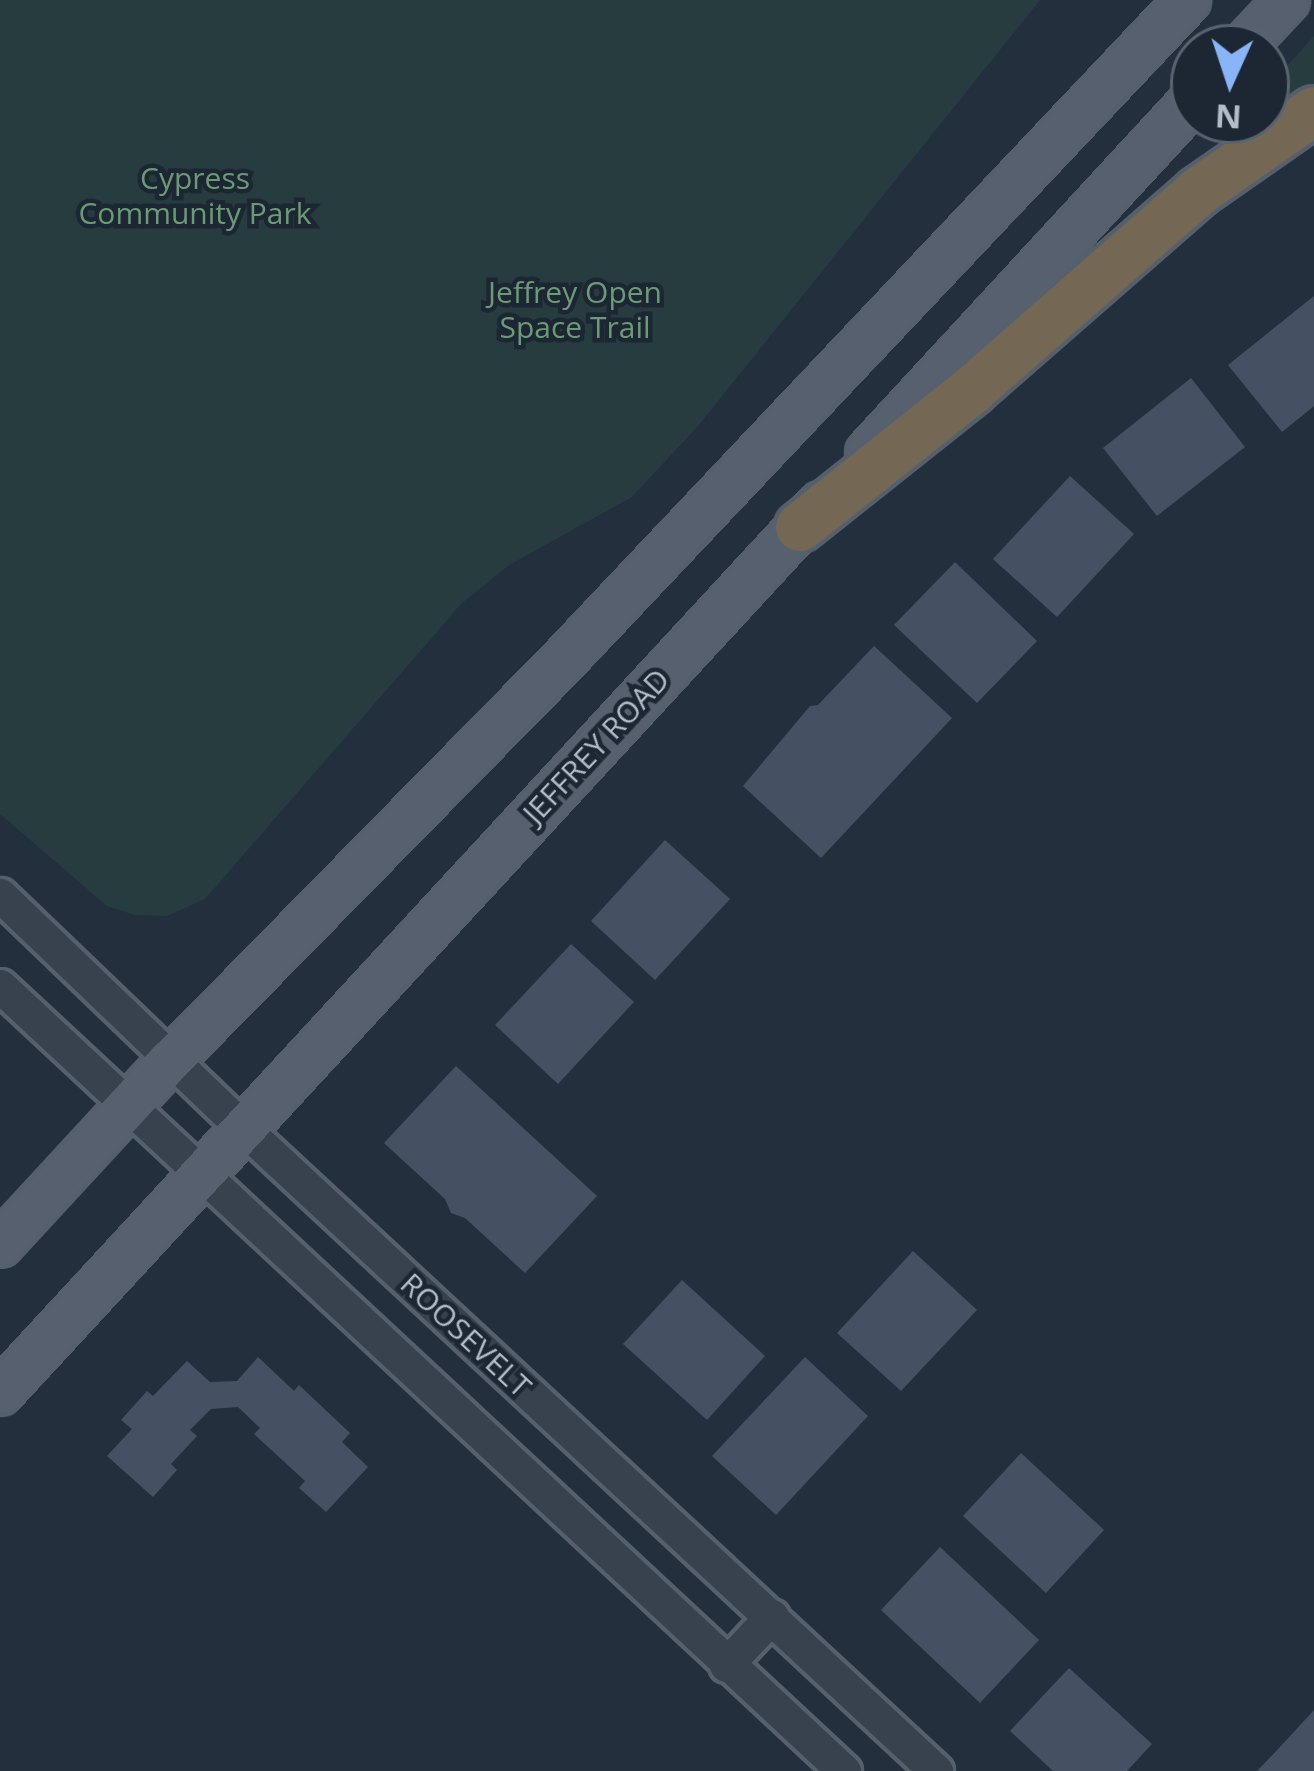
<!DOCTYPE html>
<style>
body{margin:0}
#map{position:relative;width:1314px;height:1771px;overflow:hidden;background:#242f3e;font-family:"Open Sans",sans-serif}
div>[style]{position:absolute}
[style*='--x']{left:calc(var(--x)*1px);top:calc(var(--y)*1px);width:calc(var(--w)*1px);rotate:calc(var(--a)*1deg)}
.green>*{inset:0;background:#263c3f}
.building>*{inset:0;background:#455162}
.roads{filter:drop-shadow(3px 0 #565f6c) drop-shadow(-3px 0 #565f6c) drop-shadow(0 3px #565f6c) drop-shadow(0 -3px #565f6c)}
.minor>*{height:33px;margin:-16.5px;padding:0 16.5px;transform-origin:16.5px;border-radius:16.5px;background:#38414e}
.major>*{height:42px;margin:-21px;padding:0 21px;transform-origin:21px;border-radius:21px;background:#56606e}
.highway>*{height:48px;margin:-24px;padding:0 24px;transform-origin:24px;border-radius:24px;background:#746855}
span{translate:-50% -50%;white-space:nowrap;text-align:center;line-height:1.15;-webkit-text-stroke:9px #1d2633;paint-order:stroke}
.park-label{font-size:30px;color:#6b9a76}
.street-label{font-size:30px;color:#b4bcc9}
.north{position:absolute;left:1170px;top:24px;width:120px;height:120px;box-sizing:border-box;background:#1d2633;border:3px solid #59626f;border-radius:50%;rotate:183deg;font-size:33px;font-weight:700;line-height:48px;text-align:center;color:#b4bcc9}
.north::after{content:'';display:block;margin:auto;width:42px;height:54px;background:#8ab4f8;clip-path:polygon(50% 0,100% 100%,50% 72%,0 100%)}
</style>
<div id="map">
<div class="green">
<i style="clip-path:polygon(0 0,1040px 0,698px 426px,632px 497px,509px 565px,461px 604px,205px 899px,167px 916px,135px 915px,107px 906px,0 814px)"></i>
<i style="clip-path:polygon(1314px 36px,1314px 87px,1266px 111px,1266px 89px)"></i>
</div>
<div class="building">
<i style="clip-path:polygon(1314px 296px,1314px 406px,1282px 432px,1228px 365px)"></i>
<i style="clip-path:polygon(1191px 378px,1245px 447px,1157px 516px,1103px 448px)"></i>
<i style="clip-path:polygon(1070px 476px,1134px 534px,1057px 617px,993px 559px)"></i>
<i style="clip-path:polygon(955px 562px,1037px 641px,977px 703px,894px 625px)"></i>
<i style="clip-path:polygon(874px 646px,952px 718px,821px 858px,743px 786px,810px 706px,818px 705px)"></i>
<i style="clip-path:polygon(665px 840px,730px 899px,655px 980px,591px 921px)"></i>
<i style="clip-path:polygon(571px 944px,634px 1002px,558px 1084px,495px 1025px)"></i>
<i style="clip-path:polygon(456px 1066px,597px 1196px,525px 1273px,465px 1218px,451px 1213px,445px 1199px,384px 1143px)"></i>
<i style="clip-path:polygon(913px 1251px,977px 1310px,901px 1391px,837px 1333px)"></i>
<i style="clip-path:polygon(682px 1280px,765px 1356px,707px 1420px,623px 1344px)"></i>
<i style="clip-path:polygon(258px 1357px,294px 1391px,299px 1385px,350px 1433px,342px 1442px,368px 1467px,326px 1512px,299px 1488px,305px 1481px,254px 1434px,260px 1428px,238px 1407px,211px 1409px,190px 1430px,197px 1436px,171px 1464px,177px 1470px,153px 1497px,107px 1456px,132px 1429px,121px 1420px,147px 1391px,153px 1396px,187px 1361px,210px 1382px,237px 1381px)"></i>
<i style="clip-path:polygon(805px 1357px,868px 1416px,776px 1515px,712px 1456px)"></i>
<i style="clip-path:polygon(1021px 1453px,1104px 1530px,1046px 1593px,963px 1516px)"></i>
<i style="clip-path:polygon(940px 1547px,1039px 1640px,980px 1703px,881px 1610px)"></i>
<i style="clip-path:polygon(1069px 1668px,1152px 1744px,1127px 1771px,1053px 1771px,1010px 1731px)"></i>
<i style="clip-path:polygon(1314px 1710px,1314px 1771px,1257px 1771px,1280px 1747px)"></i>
</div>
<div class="roads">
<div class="minor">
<i style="--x:0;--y:895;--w:335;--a:43.8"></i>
<i style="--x:242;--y:1127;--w:947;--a:42.86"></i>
<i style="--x:0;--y:986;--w:1153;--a:42.93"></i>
<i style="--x:726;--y:1665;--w:67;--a:-46.8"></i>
</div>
<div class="major">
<i style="--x:1242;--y:48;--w:66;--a:-46.8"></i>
<i style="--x:868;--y:453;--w:481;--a:-47.3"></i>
<i style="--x:0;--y:1245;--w:252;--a:-47.3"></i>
<i style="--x:171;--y:1060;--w:557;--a:-45.51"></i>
<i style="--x:561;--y:663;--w:913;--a:-46.6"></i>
<i style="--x:0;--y:1393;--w:1210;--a:-47.28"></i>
</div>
<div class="highway">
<i style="--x:800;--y:527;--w:220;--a:-38.5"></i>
<i style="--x:972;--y:390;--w:300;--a:-41.2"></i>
<i style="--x:1198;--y:192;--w:141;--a:-34.9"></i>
</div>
</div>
<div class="park-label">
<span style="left:195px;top:195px">Cypress<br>Community Park</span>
<span style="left:575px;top:309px">Jeffrey Open<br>Space Trail</span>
</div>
<div class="street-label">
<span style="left:596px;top:746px;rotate:-47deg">JEFFREY ROAD</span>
<span style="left:466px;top:1335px;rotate:43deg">ROOSEVELT</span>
</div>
<div class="north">N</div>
</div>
